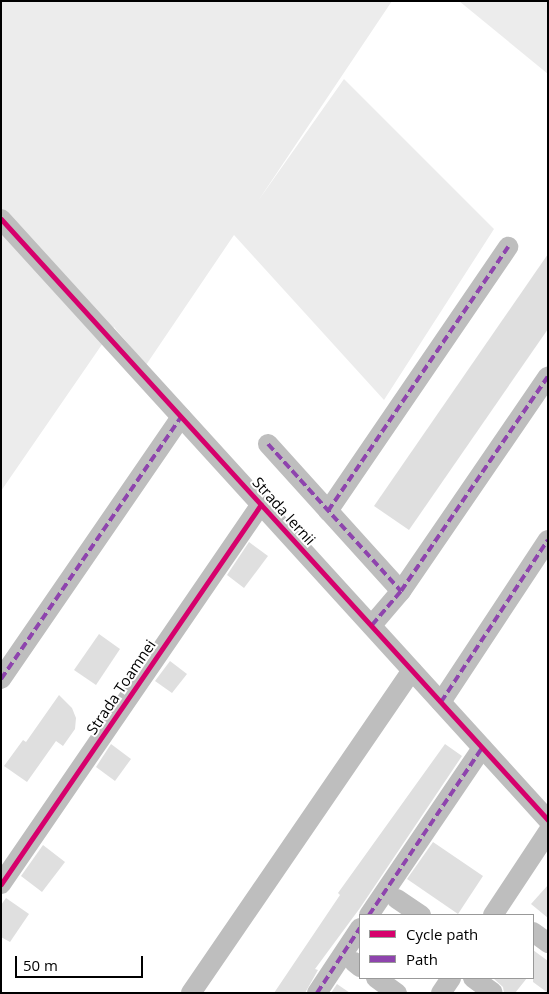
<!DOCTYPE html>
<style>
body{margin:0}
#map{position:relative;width:549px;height:994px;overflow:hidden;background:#fff;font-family:"Open Sans",sans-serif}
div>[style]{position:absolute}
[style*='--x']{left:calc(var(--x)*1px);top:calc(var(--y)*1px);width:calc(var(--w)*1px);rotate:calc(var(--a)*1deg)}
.green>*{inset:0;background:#ececec}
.building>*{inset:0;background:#dfdfdf}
.minor>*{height:20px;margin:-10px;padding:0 10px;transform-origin:10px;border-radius:10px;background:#bebebe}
.quiet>*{height:4px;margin-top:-2px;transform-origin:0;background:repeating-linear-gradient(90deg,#8e44ad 0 8px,transparent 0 12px)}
.cycleway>*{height:5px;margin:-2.5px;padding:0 2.5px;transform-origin:2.5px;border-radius:2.5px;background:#d6006c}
span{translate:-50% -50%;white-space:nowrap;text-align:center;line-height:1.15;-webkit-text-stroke:4px #fff;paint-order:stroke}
.street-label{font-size:15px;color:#000}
.frame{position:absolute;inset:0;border:2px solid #000;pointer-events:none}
.legend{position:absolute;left:359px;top:914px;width:175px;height:65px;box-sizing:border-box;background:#fff;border:1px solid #999;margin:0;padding:6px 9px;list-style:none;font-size:15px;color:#000}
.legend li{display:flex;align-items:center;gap:10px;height:25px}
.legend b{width:25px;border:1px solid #999}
.scale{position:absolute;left:15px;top:956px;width:128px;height:22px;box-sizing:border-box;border:2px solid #000;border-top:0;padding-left:6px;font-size:15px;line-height:18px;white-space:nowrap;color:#000;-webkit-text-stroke:4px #fff;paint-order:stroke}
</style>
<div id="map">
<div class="green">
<i style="clip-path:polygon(1px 1px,392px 1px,258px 201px,344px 79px,494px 229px,384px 400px,234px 235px,146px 365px,114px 327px,1px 491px)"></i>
<i style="clip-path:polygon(459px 1px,548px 1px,548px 74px)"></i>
</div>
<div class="building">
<i style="clip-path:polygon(548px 254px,548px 329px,409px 530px,374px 506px)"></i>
<i style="clip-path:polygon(249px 542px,268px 556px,244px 588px,227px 575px)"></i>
<i style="clip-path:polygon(99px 634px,120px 649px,96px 685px,74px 670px)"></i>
<i style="clip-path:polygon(170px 661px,187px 674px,172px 693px,155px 681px)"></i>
<i style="clip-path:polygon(59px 695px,72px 708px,76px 718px,75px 729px,63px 746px,56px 741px,27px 782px,4px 766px,23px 740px,26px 742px)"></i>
<i style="clip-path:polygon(111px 744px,131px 759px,115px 781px,96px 767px)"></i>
<i style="clip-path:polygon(445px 744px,462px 756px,360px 908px,315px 969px,318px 970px,305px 993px,274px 993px,340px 895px,338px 893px)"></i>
<i style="clip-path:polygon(433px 842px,483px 876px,458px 914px,407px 879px)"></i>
<i style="clip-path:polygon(43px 845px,65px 862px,42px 892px,21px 876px)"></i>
<i style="clip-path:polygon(548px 885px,548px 918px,531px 904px)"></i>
<i style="clip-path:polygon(6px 898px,29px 914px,10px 942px,1px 937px,1px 905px)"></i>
<i style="clip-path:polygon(533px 950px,548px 961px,548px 993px,533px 982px)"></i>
<i style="clip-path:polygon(493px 978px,527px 978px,515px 993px,504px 993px,503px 987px)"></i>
<i style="clip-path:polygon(337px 984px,350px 993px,331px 993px)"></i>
</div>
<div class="minor">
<i style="--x:1;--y:219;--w:813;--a:47.69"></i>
<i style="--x:268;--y:444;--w:198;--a:47.9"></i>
<i style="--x:328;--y:511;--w:320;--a:-55.7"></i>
<i style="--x:372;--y:625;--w:45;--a:-49.5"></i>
<i style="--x:401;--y:591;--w:260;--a:-55.6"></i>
<i style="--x:1;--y:679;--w:318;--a:-55.5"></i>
<i style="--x:441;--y:702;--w:194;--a:-56.6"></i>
<i style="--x:1;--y:884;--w:460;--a:-55.6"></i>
<i style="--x:397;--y:899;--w:29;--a:34"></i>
<i style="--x:369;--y:915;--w:202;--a:-55.9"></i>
<i style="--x:493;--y:915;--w:100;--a:-56.5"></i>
<i style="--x:533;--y:932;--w:19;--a:36"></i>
<i style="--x:354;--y:962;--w:8;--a:40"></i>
<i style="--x:376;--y:978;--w:26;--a:36"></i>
<i style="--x:473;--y:978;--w:24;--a:36"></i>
<i style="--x:191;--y:993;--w:391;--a:-55.6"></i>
<i style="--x:317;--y:993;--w:78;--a:-56.5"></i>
<i style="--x:441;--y:993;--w:18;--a:-56"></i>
</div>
<div class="quiet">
<i style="--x:268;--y:444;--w:198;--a:47.9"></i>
<i style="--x:328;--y:511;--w:320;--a:-55.7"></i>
<i style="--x:372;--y:625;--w:45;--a:-49.5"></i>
<i style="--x:401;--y:591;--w:260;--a:-55.6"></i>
<i style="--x:1;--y:679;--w:318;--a:-55.5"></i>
<i style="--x:441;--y:702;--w:194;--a:-56.6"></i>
<i style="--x:369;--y:915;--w:202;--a:-55.9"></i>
<i style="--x:317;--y:993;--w:78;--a:-56.5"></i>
</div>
<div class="cycleway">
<i style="--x:1;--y:219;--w:813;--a:47.69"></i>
<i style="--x:1;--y:884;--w:460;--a:-55.6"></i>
</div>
<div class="street-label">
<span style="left:284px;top:511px;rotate:48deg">Strada Iernii</span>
<span style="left:121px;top:687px;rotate:-56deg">Strada Toamnei</span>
</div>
<div class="frame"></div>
<ul class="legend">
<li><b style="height:6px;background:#d6006c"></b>Cycle path</li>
<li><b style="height:6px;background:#8e44ad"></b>Path</li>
</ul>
<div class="scale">50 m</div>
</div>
